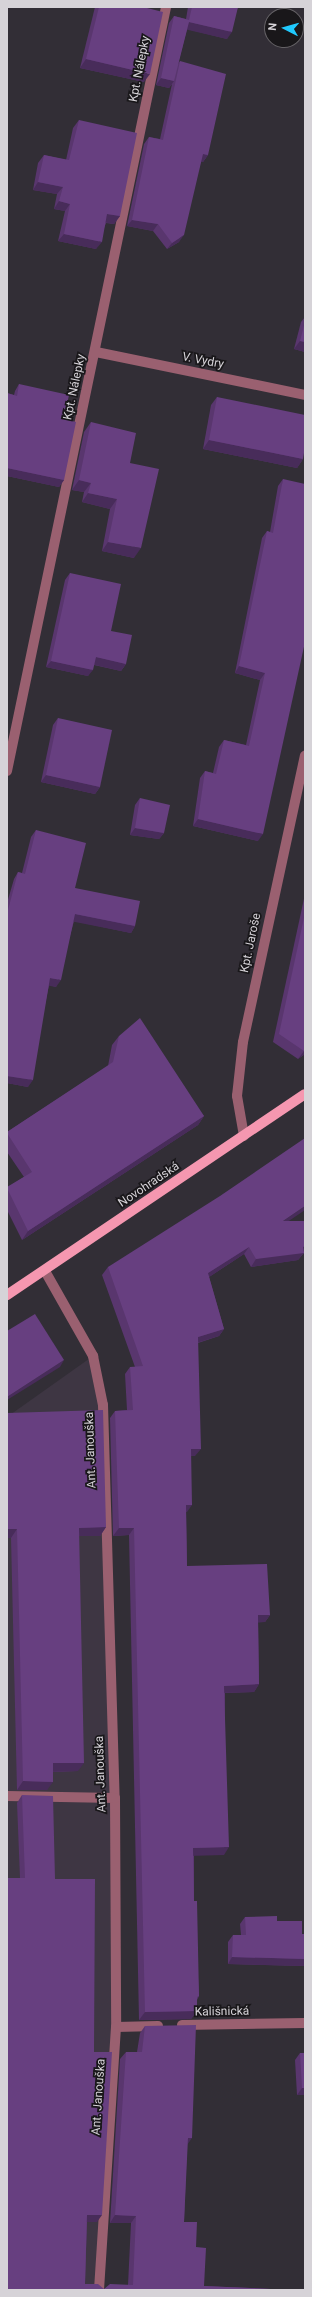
<!DOCTYPE html>
<meta charset="utf-8">
<style>
body{margin:0}
#map{position:relative;width:312px;height:2297px;overflow:hidden;background:#322e36;font-family:Roboto,sans-serif}
div>[style]{position:absolute}
[style*='--x']{left:calc(var(--x)*1px);top:calc(var(--y)*1px);width:calc(var(--w)*1px);rotate:calc(var(--a)*1deg)}
.built>*{inset:0;background:#3e3643}
.minor>*{height:10px;margin:-5px;padding:0 5px;transform-origin:5px;border-radius:5px;background:#9a6070}
.major>*{height:10px;margin:-5px;padding:0 5px;transform-origin:5px;border-radius:5px;background:#f597b0}
.wall>*{inset:0;background:#59366e}
.shaded-wall>*{inset:0;background:#482c5a}
.building>*{inset:0;background:#673f80}
span{translate:-50% -50%;white-space:nowrap;text-align:center;line-height:1.15;-webkit-text-stroke:3.5px #19171a;paint-order:stroke}
.street-label{font-size:12px;color:#d6d3d8}
.frame{position:absolute;inset:0;border:8px solid #d6d3d8;pointer-events:none}
.north{position:absolute;left:264px;top:8px;width:40px;height:40px;box-sizing:border-box;background:#19171a;border:1px solid #656266;border-radius:50%;rotate:276deg;font-size:11px;font-weight:700;line-height:16px;text-align:center;color:#d6d3d8}
.north::after{content:'';display:block;margin:auto;width:14px;height:18px;background:#20c9fd;clip-path:polygon(50% 0,100% 100%,50% 72%,0 100%)}
</style>
<div id="map">
<div class="built">
<i style="clip-path:polygon(93px 1356px,103px 1405px,116px 2027px,100px 2290px,7px 2290px,7px 1417px)"></i>
</div>
<div class="minor">
<i style="--x:96;--y:352;--w:213;--a:11.6"></i>
<i style="--x:7;--y:771;--w:780;--a:-78.24"></i>
<i style="--x:244;--y:1136;--w:41;--a:-99.9"></i>
<i style="--x:237;--y:1096;--w:54;--a:-83.7"></i>
<i style="--x:243;--y:1042;--w:293;--a:-77.8"></i>
<i style="--x:45;--y:1271;--w:98;--a:60.5"></i>
<i style="--x:93;--y:1356;--w:50;--a:78.5"></i>
<i style="--x:103;--y:1405;--w:393;--a:88.3"></i>
<i style="--x:115;--y:1798;--w:229;--a:89.7"></i>
<i style="--x:116;--y:2027;--w:264;--a:93.7"></i>
<i style="--x:7;--y:1796;--w:108;--a:1.1"></i>
<i style="--x:182;--y:2025;--w:123;--a:-0.9"></i>
<i style="--x:116;--y:2027;--w:42;--a:-1.4"></i>
</div>
<div class="major">
<i style="--x:7;--y:1295;--w:359;--a:-34"></i>
</div>
<div class="wall">
<i style="clip-path:polygon(95px 7px,143px 7px,144px 82px,80px 68px)"></i>
<i style="clip-path:polygon(188px 7px,238px 7px,227px 39px,187px 29px,178px 64px,180px 61px,208px 155px,203px 162px,201px 161px,179px 242px,167px 249px,153px 231px,127px 226px,144px 144px,149px 137px,160px 139px,172px 84px,169px 88px,156px 85px,169px 23px,174px 16px,186px 19px)"></i>
<i style="clip-path:polygon(79px 120px,120px 216px,114px 224px,106px 223px,96px 249px,58px 241px,65px 211px,54px 209px,57px 194px,33px 190px,38px 163px,44px 155px,66px 160px,73px 128px)"></i>
<i style="clip-path:polygon(305px 317px,305px 352px,294px 349px,301px 322px)"></i>
<i style="clip-path:polygon(19px 384px,64px 419px,64px 480px,59px 487px,7px 476px,7px 393px,14px 395px,15px 391px)"></i>
<i style="clip-path:polygon(217px 397px,303px 459px,297px 468px,203px 449px,211px 405px)"></i>
<i style="clip-path:polygon(91px 422px,130px 463px,134px 558px,102px 551px,110px 509px,82px 502px,84px 492px,72px 490px,84px 432px)"></i>
<i style="clip-path:polygon(283px 479px,258px 841px,193px 826px,200px 778px,205px 771px,213px 773px,219px 747px,224px 740px,246px 745px,260px 680px,235px 673px,262px 538px,267px 531px,270px 532px,278px 486px)"></i>
<i style="clip-path:polygon(70px 573px,111px 631px,126px 664px,121px 671px,94px 665px,88px 676px,46px 667px,65px 580px)"></i>
<i style="clip-path:polygon(58px 718px,100px 787px,95px 794px,41px 782px,53px 725px)"></i>
<i style="clip-path:polygon(140px 798px,164px 833px,159px 839px,130px 835px,135px 805px)"></i>
<i style="clip-path:polygon(36px 830px,75px 888px,135px 926px,131px 933px,74px 921px,56px 987px,49px 985px,28px 1087px,7px 1083px,7px 903px,14px 879px,18px 872px,22px 873px,31px 837px)"></i>
<i style="clip-path:polygon(305px 894px,305px 1054px,298px 1059px,273px 1042px)"></i>
<i style="clip-path:polygon(119px 1036px,204px 1116px,198px 1125px,22px 1240px,7px 1210px,7px 1188px,24px 1177px,7px 1152px,7px 1132px,108px 1066px,112px 1045px)"></i>
<i style="clip-path:polygon(288px 1221px,305px 1221px,305px 1254px,303px 1254px,298px 1260px,251px 1267px,244px 1254px,209px 1277px,224px 1329px,219px 1336px,198px 1343px,195px 1456px,191px 1456px,187px 1512px,186px 1512px,187px 1566px,270px 1615px,265px 1622px,258px 1622px,259px 1684px,254px 1692px,225px 1693px,224px 1855px,194px 1855px,194px 1901px,199px 1996px,197px 2000px,197px 2011px,191px 2019px,139px 2020px,129px 1535px,113px 1536px,110px 1418px,115px 1411px,127px 1410px,125px 1374px,130px 1367px,135px 1367px,102px 1275px,108px 1267px)"></i>
<i style="clip-path:polygon(7px 1413px,106px 1527px,100px 1536px,79px 1536px,78px 1771px,53px 1772px,47px 1790px,17px 1790px,11px 1538px,7px 1538px)"></i>
<i style="clip-path:polygon(22px 1795px,55px 1879px,94px 2052px,97px 2222px,87px 2222px,85px 2284px,104px 2289px,128px 2285px,131px 2223px,110px 2223px,120px 2059px,126px 2052px,137px 2052px,140px 2033px,145px 2026px,187px 2145px,184px 2222px,196px 2247px,204px 2286px,271px 2289px,7px 2290px,20px 1878px,17px 1803px)"></i>
<i style="clip-path:polygon(245px 1917px,277px 1921px,302px 1934px,305px 1934px,305px 1966px,228px 1964px,228px 1942px,233px 1935px,241px 1935px,240px 1924px)"></i>
<i style="clip-path:polygon(305px 2048px,305px 2095px,297px 2095px,295px 2060px,300px 2053px,304px 2053px,304px 2050px)"></i>
</div>
<div class="shaded-wall">
<i style="clip-path:polygon(189px 22px,232px 32px,227px 39px,184px 29px)"></i>
<i style="clip-path:polygon(86px 59px,150px 74px,144px 82px,80px 68px)"></i>
<i style="clip-path:polygon(161px 78px,174px 81px,169px 88px,156px 85px)"></i>
<i style="clip-path:polygon(203px 154px,208px 155px,203px 162px,198px 161px)"></i>
<i style="clip-path:polygon(38px 182px,63px 187px,57px 194px,33px 190px)"></i>
<i style="clip-path:polygon(59px 201px,70px 204px,65px 211px,54px 209px)"></i>
<i style="clip-path:polygon(107px 214px,120px 216px,114px 224px,102px 222px)"></i>
<i style="clip-path:polygon(132px 220px,158px 224px,153px 231px,127px 226px)"></i>
<i style="clip-path:polygon(64px 234px,102px 242px,96px 249px,58px 241px)"></i>
<i style="clip-path:polygon(184px 235px,179px 242px,167px 249px,172px 243px)"></i>
<i style="clip-path:polygon(300px 341px,305px 342px,305px 352px,294px 349px)"></i>
<i style="clip-path:polygon(209px 440px,303px 459px,297px 468px,203px 449px)"></i>
<i style="clip-path:polygon(7px 468px,64px 480px,59px 487px,7px 476px)"></i>
<i style="clip-path:polygon(79px 480px,91px 483px,84px 492px,72px 490px)"></i>
<i style="clip-path:polygon(88px 493px,117px 499px,110px 509px,82px 502px)"></i>
<i style="clip-path:polygon(108px 542px,141px 548px,134px 558px,102px 551px)"></i>
<i style="clip-path:polygon(96px 657px,126px 664px,121px 671px,91px 664px)"></i>
<i style="clip-path:polygon(51px 661px,93px 670px,88px 676px,46px 667px)"></i>
<i style="clip-path:polygon(239px 666px,265px 673px,260px 680px,235px 673px)"></i>
<i style="clip-path:polygon(46px 775px,100px 787px,95px 794px,41px 782px)"></i>
<i style="clip-path:polygon(198px 819px,263px 834px,258px 841px,193px 826px)"></i>
<i style="clip-path:polygon(135px 828px,164px 833px,159px 839px,130px 835px)"></i>
<i style="clip-path:polygon(75px 914px,135px 926px,131px 933px,70px 921px)"></i>
<i style="clip-path:polygon(50px 978px,61px 980px,56px 987px,45px 985px)"></i>
<i style="clip-path:polygon(305px 1050px,305px 1054px,298px 1059px,304px 1051px)"></i>
<i style="clip-path:polygon(7px 1076px,33px 1080px,28px 1087px,7px 1083px)"></i>
<i style="clip-path:polygon(204px 1116px,198px 1125px,22px 1240px,28px 1231px)"></i>
<i style="clip-path:polygon(305px 1206px,305px 1210px,277px 1229px,283px 1221px)"></i>
<i style="clip-path:polygon(305px 1246px,305px 1254px,303px 1254px,298px 1260px,251px 1267px,256px 1259px)"></i>
<i style="clip-path:polygon(249px 1247px,244px 1254px,203px 1281px,208px 1273px)"></i>
<i style="clip-path:polygon(224px 1329px,219px 1336px,193px 1344px,198px 1337px)"></i>
<i style="clip-path:polygon(64px 1360px,60px 1367px,7px 1400px,7px 1397px)"></i>
<i style="clip-path:polygon(191px 1449px,201px 1449px,195px 1456px,186px 1456px)"></i>
<i style="clip-path:polygon(186px 1505px,192px 1505px,187px 1512px,181px 1512px)"></i>
<i style="clip-path:polygon(106px 1527px,100px 1536px,73px 1536px,79px 1528px)"></i>
<i style="clip-path:polygon(119px 1528px,134px 1528px,129px 1535px,113px 1536px)"></i>
<i style="clip-path:polygon(7px 1529px,17px 1529px,11px 1538px,7px 1538px)"></i>
<i style="clip-path:polygon(258px 1615px,270px 1615px,265px 1622px,253px 1623px)"></i>
<i style="clip-path:polygon(259px 1684px,254px 1692px,219px 1693px,224px 1686px)"></i>
<i style="clip-path:polygon(53px 1763px,84px 1763px,78px 1771px,47px 1772px)"></i>
<i style="clip-path:polygon(23px 1781px,53px 1782px,47px 1790px,17px 1790px)"></i>
<i style="clip-path:polygon(229px 1847px,224px 1855px,188px 1856px,193px 1848px)"></i>
<i style="clip-path:polygon(232px 1957px,305px 1959px,305px 1966px,228px 1964px)"></i>
<i style="clip-path:polygon(197px 2011px,191px 2019px,139px 2020px,145px 2012px)"></i>
<i style="clip-path:polygon(302px 2088px,305px 2088px,305px 2095px,297px 2095px)"></i>
<i style="clip-path:polygon(188px 2138px,192px 2138px,187px 2145px)"></i>
<i style="clip-path:polygon(87px 2215px,102px 2215px,97px 2222px,82px 2222px)"></i>
<i style="clip-path:polygon(115px 2215px,136px 2216px,131px 2223px,110px 2223px)"></i>
</div>
<div class="building">
<i style="clip-path:polygon(99px 7px,143px 7px,163px 12px,150px 74px,86px 59px)"></i>
<i style="clip-path:polygon(192px 7px,238px 7px,232px 32px,189px 22px,174px 81px,161px 78px,174px 16px,189px 20px)"></i>
<i style="clip-path:polygon(180px 61px,226px 74px,208px 155px,203px 154px,184px 235px,172px 243px,158px 224px,132px 220px,149px 137px,163px 140px)"></i>
<i style="clip-path:polygon(79px 120px,137px 133px,120px 216px,107px 214px,102px 242px,64px 234px,70px 204px,59px 201px,63px 187px,38px 182px,44px 155px,69px 160px)"></i>
<i style="clip-path:polygon(305px 322px,305px 342px,300px 341px)"></i>
<i style="clip-path:polygon(19px 384px,69px 395px,64px 419px,76px 422px,64px 480px,7px 468px,7px 393px,17px 396px)"></i>
<i style="clip-path:polygon(217px 397px,305px 415px,305px 447px,303px 459px,209px 440px)"></i>
<i style="clip-path:polygon(91px 422px,136px 433px,130px 463px,159px 469px,141px 548px,108px 542px,117px 499px,88px 493px,91px 483px,79px 480px)"></i>
<i style="clip-path:polygon(283px 479px,305px 484px,305px 642px,263px 834px,198px 819px,205px 771px,216px 774px,224px 740px,249px 746px,265px 673px,239px 666px,267px 531px,273px 533px)"></i>
<i style="clip-path:polygon(70px 573px,121px 584px,111px 631px,132px 635px,126px 664px,96px 657px,93px 670px,51px 661px)"></i>
<i style="clip-path:polygon(58px 718px,112px 730px,100px 787px,46px 775px)"></i>
<i style="clip-path:polygon(140px 798px,170px 805px,164px 833px,135px 828px)"></i>
<i style="clip-path:polygon(36px 830px,86px 843px,75px 888px,140px 901px,135px 926px,75px 914px,61px 980px,50px 978px,33px 1080px,7px 1076px,7px 914px,18px 872px,25px 874px)"></i>
<i style="clip-path:polygon(305px 913px,305px 1050px,304px 1051px,279px 1034px)"></i>
<i style="clip-path:polygon(140px 1018px,204px 1116px,28px 1231px,7px 1188px,7px 1187px,32px 1172px,7px 1133px,7px 1132px,113px 1062px,119px 1036px)"></i>
<i style="clip-path:polygon(305px 1138px,305px 1206px,283px 1221px,305px 1221px,305px 1246px,303px 1247px,304px 1253px,256px 1259px,249px 1247px,208px 1273px,224px 1329px,198px 1337px,201px 1449px,191px 1449px,192px 1505px,186px 1505px,187px 1566px,267px 1564px,270px 1615px,258px 1615px,259px 1684px,224px 1686px,229px 1847px,193px 1848px,194px 1901px,197px 1901px,199px 1996px,197px 1997px,197px 2011px,145px 2012px,134px 1528px,119px 1528px,115px 1411px,133px 1410px,130px 1367px,143px 1366px,108px 1267px,220px 1196px)"></i>
<i style="clip-path:polygon(35px 1314px,64px 1360px,7px 1397px,7px 1331px)"></i>
<i style="clip-path:polygon(103px 1410px,106px 1527px,79px 1528px,84px 1763px,53px 1763px,53px 1782px,23px 1781px,17px 1529px,7px 1529px,7px 1413px)"></i>
<i style="clip-path:polygon(22px 1795px,53px 1796px,55px 1879px,95px 1879px,94px 2052px,112px 2052px,102px 2215px,87px 2215px,85px 2284px,98px 2284px,104px 2289px,110px 2284px,133px 2285px,136px 2216px,115px 2215px,126px 2052px,142px 2052px,145px 2026px,196px 2025px,192px 2138px,188px 2138px,184px 2222px,197px 2222px,196px 2247px,206px 2248px,204px 2286px,271px 2289px,271px 2290px,7px 2290px,7px 1878px,25px 1878px)"></i>
<i style="clip-path:polygon(277px 1916px,277px 1921px,302px 1921px,302px 1934px,305px 1934px,305px 1959px,232px 1957px,233px 1935px,246px 1935px,245px 1917px)"></i>
<i style="clip-path:polygon(300px 2053px,305px 2053px,305px 2088px,302px 2088px)"></i>
</div>
<div class="street-label">
<span style="left:140px;top:69px;rotate:-79deg">Kpt. Nálepky</span>
<span style="left:203px;top:361px;rotate:11deg">V. Vydry</span>
<span style="left:75px;top:387px;rotate:-78deg">Kpt. Nálepky</span>
<span style="left:251px;top:943px;rotate:-78deg">Kpt. Jaroše</span>
<span style="left:149px;top:1185px;rotate:-34deg">Novohradská</span>
<span style="left:91px;top:1450px;rotate:-92deg">Ant. Janouška</span>
<span style="left:101px;top:1774px;rotate:-92deg">Ant. Janouška</span>
<span style="left:222px;top:2012px;rotate:-1deg">Kališnická</span>
<span style="left:99px;top:2097px;rotate:-86deg">Ant. Janouška</span>
</div>
<div class="frame"></div>
<div class="north">N</div>
</div>
